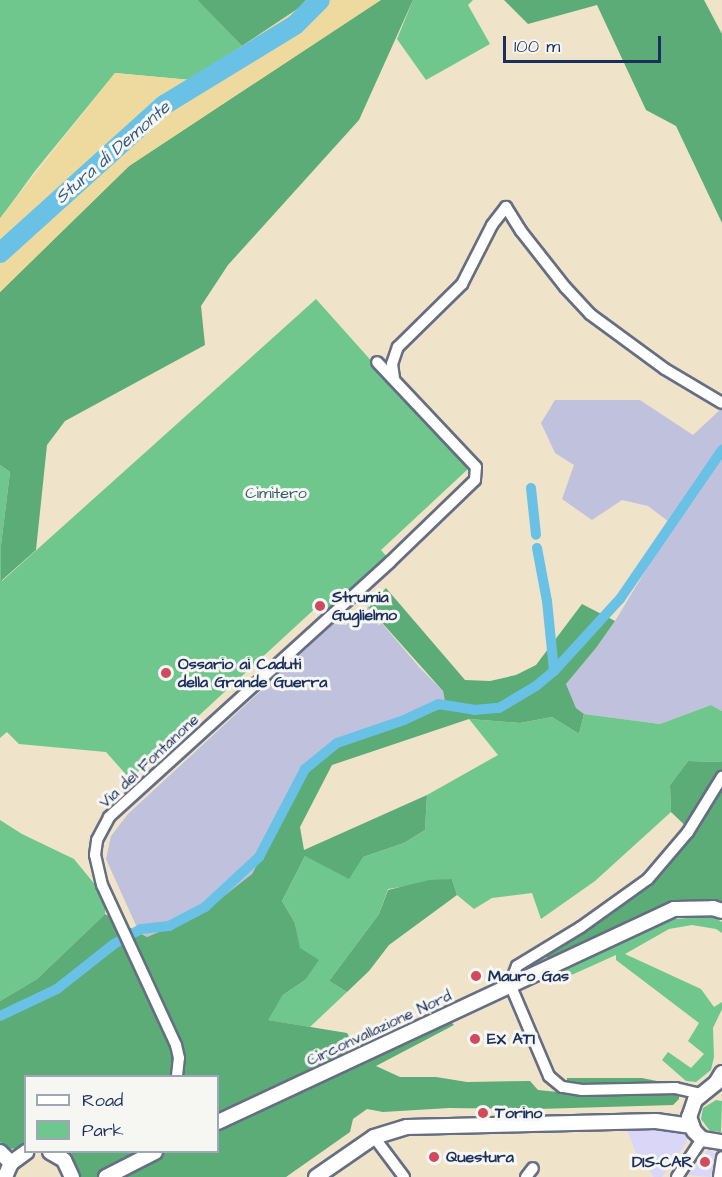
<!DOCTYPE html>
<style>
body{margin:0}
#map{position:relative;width:722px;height:1177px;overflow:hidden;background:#efe3c9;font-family:"Architects Daughter",sans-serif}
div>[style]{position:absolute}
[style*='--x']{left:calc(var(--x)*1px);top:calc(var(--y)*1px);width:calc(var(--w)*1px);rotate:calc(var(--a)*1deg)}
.built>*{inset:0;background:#dad6f7}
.industrial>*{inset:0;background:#c0c2dd}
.green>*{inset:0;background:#70c78d}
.forest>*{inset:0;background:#5cac78}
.sand>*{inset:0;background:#eeda9e}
.canal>*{height:10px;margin:-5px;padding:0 5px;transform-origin:5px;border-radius:5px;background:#69c2e6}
.river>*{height:20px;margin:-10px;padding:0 10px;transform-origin:10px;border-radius:10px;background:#69c2e6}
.roads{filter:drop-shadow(2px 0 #656e83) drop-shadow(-2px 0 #656e83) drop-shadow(0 2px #656e83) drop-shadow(0 -2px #656e83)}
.minor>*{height:10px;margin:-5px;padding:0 5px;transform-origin:5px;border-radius:5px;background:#fff}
.major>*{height:14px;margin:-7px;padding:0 7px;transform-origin:7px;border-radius:7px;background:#fff}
.dots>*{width:16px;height:16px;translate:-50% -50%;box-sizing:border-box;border:3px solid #f6f6f2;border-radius:50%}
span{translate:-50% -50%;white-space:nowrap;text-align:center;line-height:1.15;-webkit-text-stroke:6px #f6f6f2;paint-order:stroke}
.park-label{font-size:16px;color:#355d6c}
.poi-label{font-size:16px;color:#1b2f5e;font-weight:700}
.left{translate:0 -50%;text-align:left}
.right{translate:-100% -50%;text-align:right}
.street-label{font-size:16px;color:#1b2f5e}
.water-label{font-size:18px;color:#325b87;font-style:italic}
.legend{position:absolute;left:24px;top:1075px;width:195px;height:78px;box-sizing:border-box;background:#f6f6f2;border:2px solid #9ea6b7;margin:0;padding:8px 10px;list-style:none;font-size:18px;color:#1b2f5e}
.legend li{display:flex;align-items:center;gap:12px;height:30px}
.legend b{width:30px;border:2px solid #9ea6b7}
.scale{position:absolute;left:503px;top:36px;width:158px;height:27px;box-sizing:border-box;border:3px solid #1b2f5e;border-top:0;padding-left:8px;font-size:18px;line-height:21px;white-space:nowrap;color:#1b2f5e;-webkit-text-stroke:4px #f6f6f2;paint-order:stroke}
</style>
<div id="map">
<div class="built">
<i style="clip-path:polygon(627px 1130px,679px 1131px,685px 1134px,687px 1142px,662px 1177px,654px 1177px,638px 1158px)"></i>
<i style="clip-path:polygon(709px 1149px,715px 1154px,711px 1177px,688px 1175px)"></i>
</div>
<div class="industrial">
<i style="clip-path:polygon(555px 400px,640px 400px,693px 435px,722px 408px,722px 711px,711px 705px,660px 724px,584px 714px,576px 708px,566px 684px,596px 648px,615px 621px,673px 525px,648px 506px,622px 500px,592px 520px,562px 499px,574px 465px,555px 453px,541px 423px)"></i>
<i style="clip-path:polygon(368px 607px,420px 668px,443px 691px,446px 707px,308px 768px,252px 874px,202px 917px,147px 937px,139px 932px,106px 859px,111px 836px,128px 814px,333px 624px,346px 625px)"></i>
</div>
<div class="green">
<i style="clip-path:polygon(0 0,197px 0,242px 46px,191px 80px,115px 73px,35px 171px,0 219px)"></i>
<i style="clip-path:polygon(413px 0,473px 0,468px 5px,490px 44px,426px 80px,397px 39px)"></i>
<i style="clip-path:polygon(316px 299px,468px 469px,381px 550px,387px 557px,327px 611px,320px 604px,130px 779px,106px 752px,19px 744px,7px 732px,0 738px,0 465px,10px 472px,1px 545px,2px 581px)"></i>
<i style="clip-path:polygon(711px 705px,722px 711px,722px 762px,688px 761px,670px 785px,671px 812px,595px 881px,541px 919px,532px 893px,492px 898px,474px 909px,457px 895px,452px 879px,388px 889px,379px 914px,329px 981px,347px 992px,310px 1027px,267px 1020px,283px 995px,305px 980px,295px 923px,282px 901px,305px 856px,363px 857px,404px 843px,425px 830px,427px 795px,498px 755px,469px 719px,520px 723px,552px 717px,579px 734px,584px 714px,660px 724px)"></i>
<i style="clip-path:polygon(0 820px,22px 834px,74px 859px,97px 887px,106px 905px,105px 914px,37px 979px,0 1001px)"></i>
<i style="clip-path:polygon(712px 916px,722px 922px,722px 933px,716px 929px,692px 925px,669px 929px,625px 954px,701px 989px,714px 1007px,722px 1002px,722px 1009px,713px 1028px,714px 1057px,711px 1070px,696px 1082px,686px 1081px,662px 1060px,668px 1052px,691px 1068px,704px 1054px,688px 1041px,699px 1023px,616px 960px,616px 955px,567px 977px,562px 968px,663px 920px)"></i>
<i style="clip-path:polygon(716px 1100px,722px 1101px,721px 1132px,710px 1131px,701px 1119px,703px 1108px)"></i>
</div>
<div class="forest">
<i style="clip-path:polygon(197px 0,306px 0,299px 8px,242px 46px)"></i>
<i style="clip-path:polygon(380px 0,413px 0,359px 120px,228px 265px,201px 306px,205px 345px,65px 421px,47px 445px,36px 550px,1px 581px,1px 545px,10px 472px,0 465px,0 292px,129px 166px)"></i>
<i style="clip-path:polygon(504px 0,704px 0,722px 34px,722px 223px,676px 126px,646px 110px,597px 5px,528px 24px)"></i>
<i style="clip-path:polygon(386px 588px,465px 680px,490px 681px,516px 675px,536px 665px,582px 604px,615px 621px,596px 648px,566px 684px,576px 708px,584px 714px,579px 734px,552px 717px,520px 723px,469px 719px,332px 765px,300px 827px,304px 850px,427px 795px,425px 830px,404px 843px,363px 857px,349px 879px,305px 856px,282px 901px,295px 923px,300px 948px,319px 960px,305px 980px,283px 995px,268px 1020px,347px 1033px,362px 1058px,445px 1016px,454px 1025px,376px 1066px,400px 1077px,436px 1077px,467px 1082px,530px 1081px,538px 1090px,567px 1093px,567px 1078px,642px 1078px,667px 1083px,679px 1093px,679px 1099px,673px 1105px,538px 1109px,449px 1108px,383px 1112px,367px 1109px,353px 1119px,350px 1132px,286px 1177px,80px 1177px,71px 1152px,218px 1152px,218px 1076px,26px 1076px,25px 1148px,8px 1149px,0 1142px,0 1001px,37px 979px,105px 914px,147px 937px,200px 915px,252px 874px,308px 768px,337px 744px,446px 707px,443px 691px,368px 607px)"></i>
<i style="clip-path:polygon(688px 761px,722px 762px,722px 905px,693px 900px,669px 904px,549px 961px,545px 955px,650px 883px,694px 834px,671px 812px,670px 785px)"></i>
<i style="clip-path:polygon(452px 879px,457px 895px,389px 945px,369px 971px,347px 992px,329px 981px,379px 914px,388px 890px,429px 880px)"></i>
</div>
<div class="sand">
<i style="clip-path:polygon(306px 0,381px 0,129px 166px,0 292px,0 218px,115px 73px,191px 80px,299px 8px)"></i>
</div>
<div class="canal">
<i style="--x:531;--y:488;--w:47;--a:83.9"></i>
<i style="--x:554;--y:671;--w:98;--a:-47.5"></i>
<i style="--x:620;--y:599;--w:181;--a:-55.6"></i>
<i style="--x:0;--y:1016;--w:63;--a:-25.3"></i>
<i style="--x:57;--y:989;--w:73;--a:-38.3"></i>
<i style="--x:114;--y:944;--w:31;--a:-29"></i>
<i style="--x:141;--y:929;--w:28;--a:-6"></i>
<i style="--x:169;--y:926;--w:41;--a:-27.8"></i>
<i style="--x:205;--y:907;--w:74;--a:-42.8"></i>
<i style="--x:259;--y:857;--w:99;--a:-62.4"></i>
<i style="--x:305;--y:769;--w:41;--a:-39.1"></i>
<i style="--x:337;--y:743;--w:71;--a:-18.9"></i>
<i style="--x:404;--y:720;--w:38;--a:-25"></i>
<i style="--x:438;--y:704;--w:36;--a:9"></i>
<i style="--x:474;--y:710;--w:25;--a:-5"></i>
<i style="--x:499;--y:708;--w:43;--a:-30.7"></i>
<i style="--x:536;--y:686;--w:23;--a:-40"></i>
<i style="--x:554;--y:671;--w:70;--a:-95.7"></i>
<i style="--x:547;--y:601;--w:54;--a:-100.7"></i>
</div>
<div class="river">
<i style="--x:0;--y:253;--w:221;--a:-42.1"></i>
<i style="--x:164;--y:105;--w:153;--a:-31.4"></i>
<i style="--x:295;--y:25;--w:35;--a:-45"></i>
</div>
<div class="roads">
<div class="minor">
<i style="--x:394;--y:378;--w:14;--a:-98"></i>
<i style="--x:392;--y:364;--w:18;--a:-71"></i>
<i style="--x:398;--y:347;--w:90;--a:-44.5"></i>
<i style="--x:462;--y:284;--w:66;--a:-63"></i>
<i style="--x:492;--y:225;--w:23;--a:-52"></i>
<i style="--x:506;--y:207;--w:28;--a:58"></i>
<i style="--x:521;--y:231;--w:71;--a:51.8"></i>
<i style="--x:565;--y:287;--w:37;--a:47"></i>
<i style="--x:590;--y:314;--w:93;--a:36.3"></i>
<i style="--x:665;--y:369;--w:66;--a:30.8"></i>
<i style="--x:177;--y:1076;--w:18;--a:-84"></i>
<i style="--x:179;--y:1058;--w:13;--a:-103"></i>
<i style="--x:176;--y:1045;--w:176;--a:-114.8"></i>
<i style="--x:102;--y:885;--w:31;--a:-103"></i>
<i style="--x:95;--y:855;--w:15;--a:-82"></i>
<i style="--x:97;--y:840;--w:26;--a:-62"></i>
<i style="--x:109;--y:817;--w:379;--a:-42.2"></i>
<i style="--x:390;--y:562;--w:118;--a:-44"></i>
<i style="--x:475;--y:480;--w:13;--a:-86"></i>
<i style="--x:476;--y:467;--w:144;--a:-133.3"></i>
<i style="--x:701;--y:1094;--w:26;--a:-167"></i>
<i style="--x:676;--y:1088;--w:94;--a:178.8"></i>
<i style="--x:582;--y:1090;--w:20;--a:-171"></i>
<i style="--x:562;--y:1087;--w:17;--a:-140"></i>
<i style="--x:549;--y:1076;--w:100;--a:-113"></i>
<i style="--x:510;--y:984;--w:19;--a:-69"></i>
<i style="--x:517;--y:966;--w:75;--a:-31.4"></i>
<i style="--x:581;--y:927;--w:82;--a:-35.6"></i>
<i style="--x:648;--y:879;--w:62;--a:-49.6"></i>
<i style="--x:688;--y:832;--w:65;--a:-58.3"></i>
<i style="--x:374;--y:1137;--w:50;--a:53.1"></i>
<i style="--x:526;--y:1177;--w:11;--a:-52"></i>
<i style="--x:677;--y:1177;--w:45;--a:-56.7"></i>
<i style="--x:719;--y:1177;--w:20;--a:-81"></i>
</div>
<div class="major">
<i style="--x:722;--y:1073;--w:12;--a:121"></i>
<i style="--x:716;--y:1083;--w:27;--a:141"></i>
<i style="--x:695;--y:1100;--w:18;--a:109"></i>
<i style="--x:689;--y:1117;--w:15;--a:70"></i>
<i style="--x:694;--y:1131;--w:11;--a:45"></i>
<i style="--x:702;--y:1139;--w:20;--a:9"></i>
<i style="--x:218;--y:1122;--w:503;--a:-25.04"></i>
<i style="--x:674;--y:909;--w:39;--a:-1"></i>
<i style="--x:713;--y:908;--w:9;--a:18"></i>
<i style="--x:0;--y:1152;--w:16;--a:45"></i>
<i style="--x:50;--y:1152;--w:16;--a:30"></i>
<i style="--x:64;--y:1160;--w:19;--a:65"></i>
<i style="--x:5;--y:1177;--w:15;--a:-67"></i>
<i style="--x:11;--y:1163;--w:19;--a:-36"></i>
<i style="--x:106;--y:1177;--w:55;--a:-27"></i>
<i style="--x:316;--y:1177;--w:70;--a:-34.6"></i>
<i style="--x:374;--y:1137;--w:34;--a:-17"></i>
<i style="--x:407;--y:1127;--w:249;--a:-1.4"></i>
<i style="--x:656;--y:1121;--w:36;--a:8"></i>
</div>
</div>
<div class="dots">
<i style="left:320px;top:606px;background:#d1495b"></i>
<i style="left:166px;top:673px;background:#d1495b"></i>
<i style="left:476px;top:976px;background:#d1495b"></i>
<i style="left:475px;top:1039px;background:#d1495b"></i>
<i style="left:483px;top:1113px;background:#d1495b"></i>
<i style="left:434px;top:1157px;background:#d1495b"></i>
<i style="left:705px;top:1162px;background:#d1495b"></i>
</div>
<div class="park-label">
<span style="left:276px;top:493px">Cimitero</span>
</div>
<div class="poi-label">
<span class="left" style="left:332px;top:606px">Strumia<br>Guglielmo</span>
<span class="left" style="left:178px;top:673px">Ossario ai Caduti<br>della Grande Guerra</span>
<span class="left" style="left:488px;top:976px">Mauro Gas</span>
<span class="left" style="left:487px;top:1039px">EX ATI</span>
<span class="left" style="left:495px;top:1113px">Torino</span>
<span class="left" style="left:446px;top:1157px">Questura</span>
<span class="right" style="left:693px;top:1162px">DIS-CAR</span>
</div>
<div class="street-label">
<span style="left:149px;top:761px;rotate:-43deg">Via del Fontanone</span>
<span style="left:379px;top:1028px;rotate:-25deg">Circonvallazione Nord</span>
</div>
<div class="water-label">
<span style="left:113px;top:153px;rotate:-41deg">Stura di Demonte</span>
</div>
<ul class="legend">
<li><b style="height:8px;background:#fff"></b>Road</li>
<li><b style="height:16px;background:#70c78d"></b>Park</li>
</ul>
<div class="scale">100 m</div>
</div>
